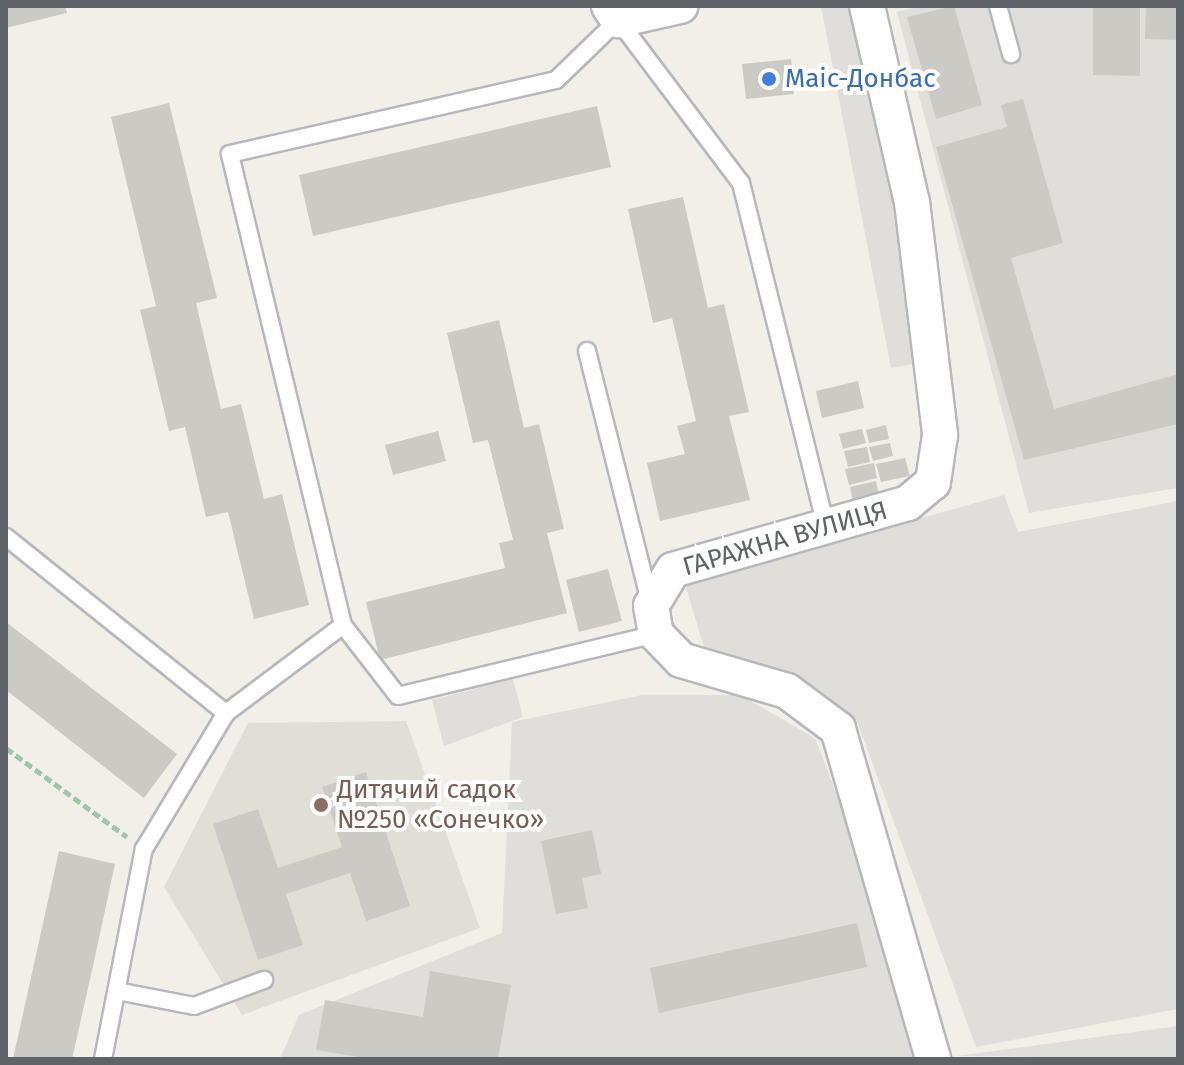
<!DOCTYPE html>
<meta charset="utf-8">
<style>
body{margin:0}
#map{position:relative;width:1184px;height:1065px;overflow:hidden;background:#f1efe8;font-family:"Fira Sans",sans-serif}
div>[style]{position:absolute}
[style*='--x']{left:calc(var(--x)*1px);top:calc(var(--y)*1px);width:calc(var(--w)*1px);rotate:calc(var(--a)*1deg)}
.industrial>*{inset:0;background:#e0deda}
.education>*{inset:0;background:#e1ded6}
.building>*{inset:0;background:#cccac5}
.path>*{height:5px;margin-top:-2.5px;transform-origin:0;background:repeating-linear-gradient(90deg,#9cc7a9 0 8px,transparent 0 12px)}
.roads{filter:drop-shadow(2px 0 #b5b8bc) drop-shadow(-2px 0 #b5b8bc) drop-shadow(0 2px #b5b8bc) drop-shadow(0 -2px #b5b8bc)}
.service>*{height:16px;margin:-8px;padding:0 8px;transform-origin:8px;border-radius:8px;background:#fff}
.minor>*{height:34px;margin:-17px;padding:0 17px;transform-origin:17px;border-radius:17px;background:#fff}
.dots>*{width:22px;height:22px;translate:-50% -50%;box-sizing:border-box;border:4px solid #fff;border-radius:50%}
span{translate:-50% -50%;white-space:nowrap;text-align:center;line-height:1.15;-webkit-text-stroke:8px #fff;paint-order:stroke}
.shop-label{font-size:26px;color:#366cbe}
.left{translate:0 -50%;text-align:left}
.street-label{font-size:26px;color:#5f6368}
.education-label{font-size:26px;color:#785e54}
.frame{position:absolute;inset:0;border:8px solid #5f6368;pointer-events:none}
</style>
<div id="map">
<div class="industrial">
<i style="clip-path:polygon(821px 6px,856px 6px,924px 362px,891px 368px)"></i>
<i style="clip-path:polygon(921px 6px,1178px 6px,1178px 488px,1029px 513px,897px 12px)"></i>
<i style="clip-path:polygon(1004px 495px,1018px 532px,1178px 501px,1178px 1009px,976px 1047px,857px 721px,706px 654px,685px 584px)"></i>
<i style="clip-path:polygon(513px 679px,523px 717px,444px 746px,432px 700px)"></i>
<i style="clip-path:polygon(642px 695px,740px 695px,815px 738px,868px 875px,918px 1059px,280px 1059px,299px 1015px,502px 933px,512px 722px)"></i>
<i style="clip-path:polygon(1178px 1026px,1178px 1059px,957px 1056px)"></i>
</div>
<div class="education">
<i style="clip-path:polygon(406px 721px,480px 928px,242px 1015px,164px 887px,248px 723px)"></i>
</div>
<div class="building">
<i style="clip-path:polygon(6px 6px,65px 6px,67px 13px,6px 28px)"></i>
<i style="clip-path:polygon(954px 6px,982px 105px,936px 119px,907px 17px)"></i>
<i style="clip-path:polygon(1093px 6px,1140px 6px,1140px 76px,1093px 75px)"></i>
<i style="clip-path:polygon(1146px 6px,1178px 6px,1178px 40px,1145px 39px)"></i>
<i style="clip-path:polygon(791px 59px,795px 94px,746px 99px,742px 64px)"></i>
<i style="clip-path:polygon(1023px 99px,1063px 243px,1011px 258px,1054px 409px,1178px 374px,1178px 424px,1024px 460px,936px 147px,1007px 127px,1001px 105px)"></i>
<i style="clip-path:polygon(169px 103px,217px 298px,196px 303px,221px 409px,241px 404px,264px 499px,282px 494px,309px 605px,254px 619px,228px 512px,206px 517px,185px 427px,169px 431px,140px 310px,156px 306px,111px 117px)"></i>
<i style="clip-path:polygon(597px 106px,611px 167px,313px 236px,299px 175px)"></i>
<i style="clip-path:polygon(683px 197px,708px 308px,724px 304px,749px 412px,729px 416px,750px 500px,660px 521px,647px 463px,685px 454px,677px 426px,696px 421px,672px 318px,653px 323px,628px 209px)"></i>
<i style="clip-path:polygon(499px 320px,524px 428px,539px 424px,564px 529px,547px 533px,567px 613px,380px 660px,366px 602px,505px 568px,499px 543px,513px 540px,488px 440px,473px 443px,447px 333px)"></i>
<i style="clip-path:polygon(858px 381px,864px 408px,822px 418px,816px 391px)"></i>
<i style="clip-path:polygon(886px 425px,889px 439px,869px 443px,866px 430px)"></i>
<i style="clip-path:polygon(862px 429px,866px 443px,843px 449px,839px 434px)"></i>
<i style="clip-path:polygon(438px 431px,446px 461px,393px 475px,385px 445px)"></i>
<i style="clip-path:polygon(890px 443px,893px 456px,873px 461px,869px 447px)"></i>
<i style="clip-path:polygon(867px 447px,870px 462px,848px 467px,844px 451px)"></i>
<i style="clip-path:polygon(905px 458px,910px 476px,881px 482px,876px 464px)"></i>
<i style="clip-path:polygon(874px 463px,877px 478px,849px 485px,845px 469px)"></i>
<i style="clip-path:polygon(876px 481px,879px 496px,853px 502px,850px 487px)"></i>
<i style="clip-path:polygon(608px 569px,622px 621px,579px 632px,566px 580px)"></i>
<i style="clip-path:polygon(6px 622px,177px 754px,144px 798px,6px 690px)"></i>
<i style="clip-path:polygon(366px 772px,410px 906px,366px 921px,350px 873px,286px 894px,303px 945px,258px 960px,213px 824px,258px 809px,278px 868px,342px 847px,322px 787px)"></i>
<i style="clip-path:polygon(592px 830px,601px 874px,582px 878px,588px 908px,556px 914px,541px 841px)"></i>
<i style="clip-path:polygon(59px 851px,115px 864px,93px 966px,72px 1059px,13px 1059px)"></i>
<i style="clip-path:polygon(857px 923px,867px 967px,659px 1013px,650px 968px)"></i>
<i style="clip-path:polygon(430px 971px,511px 985px,498px 1059px,370px 1059px,316px 1050px,325px 1000px,423px 1017px)"></i>
</div>
<div class="path">
<i style="--x:6;--y:748;--w:150;--a:36.3"></i>
</div>
<div class="roads">
<div class="service">
<i style="--x:998;--y:6;--w:50;--a:74.8"></i>
<i style="--x:587;--y:351;--w:258;--a:75.9"></i>
<i style="--x:6;--y:537;--w:282;--a:38.7"></i>
<i style="--x:656;--y:634;--w:265;--a:166.5"></i>
<i style="--x:398;--y:696;--w:90;--a:-127.8"></i>
<i style="--x:343;--y:625;--w:484;--a:-103.5"></i>
<i style="--x:230;--y:154;--w:334;--a:-12.8"></i>
<i style="--x:556;--y:80;--w:86;--a:-44.1"></i>
<i style="--x:618;--y:20;--w:204;--a:53"></i>
<i style="--x:741;--y:183;--w:353;--a:76.1"></i>
<i style="--x:117;--y:991;--w:78;--a:11"></i>
<i style="--x:194;--y:1006;--w:75;--a:-20.4"></i>
<i style="--x:103;--y:1059;--w:214;--a:-79"></i>
<i style="--x:144;--y:849;--w:159;--a:-58.9"></i>
<i style="--x:226;--y:713;--w:146;--a:-36.9"></i>
</div>
<div class="minor">
<i style="--x:609;--y:6;--w:17;--a:57"></i>
<i style="--x:618;--y:20;--w:64;--a:-12.7"></i>
<i style="--x:867;--y:6;--w:201;--a:77.1"></i>
<i style="--x:912;--y:202;--w:235;--a:83.1"></i>
<i style="--x:940;--y:435;--w:48;--a:98.5"></i>
<i style="--x:933;--y:482;--w:33;--a:140"></i>
<i style="--x:908;--y:503;--w:244;--a:164.1"></i>
<i style="--x:673;--y:570;--w:42;--a:121.4"></i>
<i style="--x:651;--y:606;--w:28;--a:80"></i>
<i style="--x:656;--y:634;--w:36;--a:46"></i>
<i style="--x:681;--y:660;--w:110;--a:16.3"></i>
<i style="--x:787;--y:691;--w:64;--a:36.7"></i>
<i style="--x:838;--y:729;--w:343;--a:73.9"></i>
</div>
</div>
<div class="dots">
<i style="left:769px;top:79px;background:#3f7fe0"></i>
<i style="left:321px;top:805px;background:#8d6e63"></i>
</div>
<div class="shop-label">
<span class="left" style="left:785px;top:79px">Маіс-Донбас</span>
</div>
<div class="street-label">
<span style="left:785px;top:539px;rotate:-16deg">ГАРАЖНА ВУЛИЦЯ</span>
</div>
<div class="education-label">
<span class="left" style="left:337px;top:805px">Дитячий садок<br>№250 «Сонечко»</span>
</div>
<div class="frame"></div>
</div>
